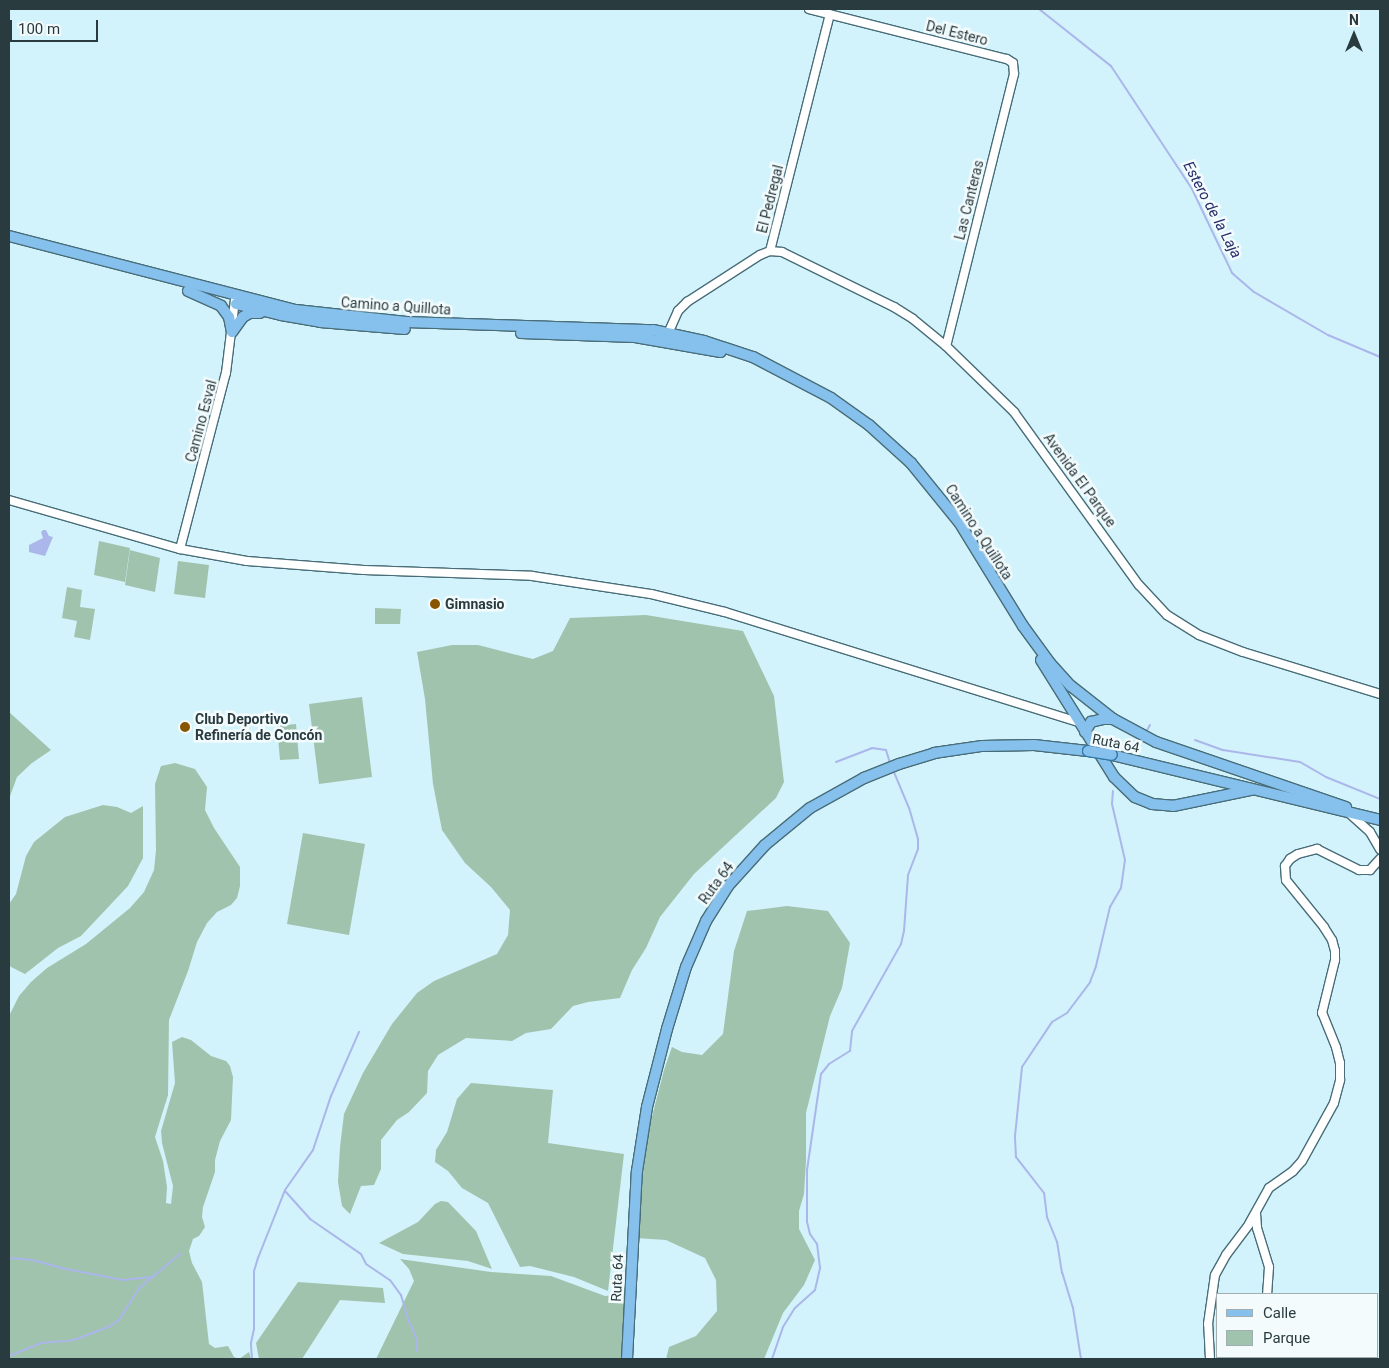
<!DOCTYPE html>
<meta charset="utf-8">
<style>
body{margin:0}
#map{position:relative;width:1389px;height:1368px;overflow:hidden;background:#d2f3fc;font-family:Roboto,sans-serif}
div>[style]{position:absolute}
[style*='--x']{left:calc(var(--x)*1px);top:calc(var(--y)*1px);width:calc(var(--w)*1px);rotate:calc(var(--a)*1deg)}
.green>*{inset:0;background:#a0c3ad}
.water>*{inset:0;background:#abb6ea}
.stream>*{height:2px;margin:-1px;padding:0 1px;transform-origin:1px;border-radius:1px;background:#abb6ea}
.roads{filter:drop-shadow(1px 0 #486d78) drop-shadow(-1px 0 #486d78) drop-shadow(0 1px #486d78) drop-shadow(0 -1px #486d78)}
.minor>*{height:8px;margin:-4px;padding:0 4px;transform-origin:4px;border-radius:4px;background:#fff}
.major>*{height:10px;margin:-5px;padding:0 5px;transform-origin:5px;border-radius:5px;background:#86c0ec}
.bridges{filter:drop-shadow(1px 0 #3176a7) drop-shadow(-1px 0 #3176a7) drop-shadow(0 1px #3176a7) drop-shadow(0 -1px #3176a7)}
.major-bridge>*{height:10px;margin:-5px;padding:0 5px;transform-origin:5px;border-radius:5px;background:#86c0ec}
.dots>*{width:14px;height:14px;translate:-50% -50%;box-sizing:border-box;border:2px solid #f3fbfd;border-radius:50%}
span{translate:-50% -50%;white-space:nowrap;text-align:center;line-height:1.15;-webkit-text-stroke:5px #f3fbfd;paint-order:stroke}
.street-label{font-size:14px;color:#2a3b3f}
.poi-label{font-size:14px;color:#2a3b3f;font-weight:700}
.left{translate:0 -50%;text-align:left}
.water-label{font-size:15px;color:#272d6a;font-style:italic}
.frame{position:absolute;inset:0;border:10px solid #2a3b3f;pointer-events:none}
.legend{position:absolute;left:1216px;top:1293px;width:162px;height:65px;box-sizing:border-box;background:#f3fbfd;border:1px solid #a3aeb1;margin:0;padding:6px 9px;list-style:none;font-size:15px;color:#2a3b3f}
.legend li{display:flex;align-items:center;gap:10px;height:25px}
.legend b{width:25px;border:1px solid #a3aeb1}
.north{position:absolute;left:1329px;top:10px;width:50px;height:50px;-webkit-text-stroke:4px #f3fbfd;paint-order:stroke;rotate:0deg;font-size:14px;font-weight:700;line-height:20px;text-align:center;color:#2a3b3f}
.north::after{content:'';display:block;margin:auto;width:18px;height:22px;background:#2a3b3f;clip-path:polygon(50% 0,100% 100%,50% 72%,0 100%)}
.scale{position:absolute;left:10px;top:20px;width:88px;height:22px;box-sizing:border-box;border:2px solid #2a3b3f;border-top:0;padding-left:6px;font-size:15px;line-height:18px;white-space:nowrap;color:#2a3b3f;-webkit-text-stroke:4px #f3fbfd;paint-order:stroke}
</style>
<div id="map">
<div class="green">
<i style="clip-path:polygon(99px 541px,130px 548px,125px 582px,94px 575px)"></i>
<i style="clip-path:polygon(130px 550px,160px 558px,155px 592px,125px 585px)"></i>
<i style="clip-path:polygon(178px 561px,209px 565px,205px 598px,174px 594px)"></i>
<i style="clip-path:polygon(67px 587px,82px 590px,80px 607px,95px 609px,90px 640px,74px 637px,77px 621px,62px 618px)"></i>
<i style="clip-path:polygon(375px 608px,401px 609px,400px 624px,375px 624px)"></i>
<i style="clip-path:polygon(646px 615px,743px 631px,774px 696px,784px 782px,776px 798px,694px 874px,660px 917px,646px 948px,632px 970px,620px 998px,588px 1002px,573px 1006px,551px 1029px,526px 1033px,512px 1041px,466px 1038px,438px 1055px,428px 1071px,427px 1093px,409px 1112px,397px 1120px,381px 1140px,381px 1169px,374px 1185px,361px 1186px,350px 1214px,342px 1206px,338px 1182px,340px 1147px,344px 1114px,363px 1073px,392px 1024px,417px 993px,434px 981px,497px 954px,508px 935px,510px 910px,491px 887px,465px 863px,442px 830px,433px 784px,425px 699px,417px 652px,452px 645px,478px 645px,533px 659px,553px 651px,570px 618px)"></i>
<i style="clip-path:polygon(362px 697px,372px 777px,319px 784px,309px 704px)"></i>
<i style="clip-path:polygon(9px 712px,51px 750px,32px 763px,17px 777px,9px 799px)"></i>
<i style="clip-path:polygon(296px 724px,299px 759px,280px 760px,277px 726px)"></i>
<i style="clip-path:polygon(175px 763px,195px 769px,207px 787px,205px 810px,214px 828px,240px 867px,240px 886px,237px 898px,231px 905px,217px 912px,207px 923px,197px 942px,188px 971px,169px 1020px,168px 1095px,155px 1137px,163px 1161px,167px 1187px,166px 1203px,171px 1204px,173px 1186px,162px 1143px,161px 1131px,175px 1083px,172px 1042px,182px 1037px,191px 1040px,211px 1056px,226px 1061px,230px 1066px,233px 1077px,231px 1120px,220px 1141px,215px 1160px,215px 1172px,203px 1207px,202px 1217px,205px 1227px,199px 1236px,193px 1239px,189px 1251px,192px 1263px,202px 1282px,209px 1344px,215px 1348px,228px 1346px,234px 1357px,239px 1359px,249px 1352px,251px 1359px,9px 1359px,9px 1016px,19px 996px,31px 982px,47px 968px,86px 944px,130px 908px,144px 892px,154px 870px,156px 850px,155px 784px,161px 766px)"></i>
<i style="clip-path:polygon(103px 805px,117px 807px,131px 813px,143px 806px,143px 858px,128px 886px,81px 936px,58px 948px,25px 974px,11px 967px,9px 965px,9px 904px,16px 894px,26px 856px,34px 842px,65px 817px)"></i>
<i style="clip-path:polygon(303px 833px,365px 844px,349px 935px,287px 924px)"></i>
<i style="clip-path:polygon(787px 906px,828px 911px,850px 943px,842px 988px,830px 1016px,806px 1113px,806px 1160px,804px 1194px,799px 1211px,799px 1229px,815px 1260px,804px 1285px,783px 1313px,764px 1359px,666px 1359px,669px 1347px,696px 1336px,717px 1311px,716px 1280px,705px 1258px,666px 1240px,636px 1238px,647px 1136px,664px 1070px,672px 1047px,682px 1052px,702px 1055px,723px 1034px,734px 951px,747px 911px)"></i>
<i style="clip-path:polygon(471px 1083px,553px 1090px,548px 1143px,624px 1154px,608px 1291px,574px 1277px,530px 1266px,520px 1267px,488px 1203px,462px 1188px,448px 1171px,435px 1162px,436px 1150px,447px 1132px,457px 1099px)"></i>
<i style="clip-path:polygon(441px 1201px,448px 1202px,476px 1231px,492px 1269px,468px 1261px,403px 1254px,379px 1243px,418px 1222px,435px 1204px)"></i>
<i style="clip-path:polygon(400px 1259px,491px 1272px,551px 1276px,605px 1296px,625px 1294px,621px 1359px,376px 1359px,414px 1281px,409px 1269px)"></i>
<i style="clip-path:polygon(298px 1282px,383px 1288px,385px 1303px,340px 1300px,302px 1359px,259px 1359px,256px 1343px)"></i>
</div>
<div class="water">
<i style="clip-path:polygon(43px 530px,46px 530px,49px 536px,53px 537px,45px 556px,29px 552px,29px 545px,43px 538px,41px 532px)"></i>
</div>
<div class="stream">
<i style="--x:1039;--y:9;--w:92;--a:38.4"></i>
<i style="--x:1111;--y:66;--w:147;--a:56.6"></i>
<i style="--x:1192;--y:189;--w:93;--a:64.5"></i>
<i style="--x:1232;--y:273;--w:29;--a:41"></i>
<i style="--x:1254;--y:292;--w:86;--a:30.2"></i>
<i style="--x:1328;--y:335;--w:56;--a:22.9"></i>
<i style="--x:1146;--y:732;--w:8;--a:-60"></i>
<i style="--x:1195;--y:740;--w:30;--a:20"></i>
<i style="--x:1223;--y:750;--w:78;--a:8.9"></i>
<i style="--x:1300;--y:762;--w:30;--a:30"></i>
<i style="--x:1326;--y:777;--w:58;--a:22.2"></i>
<i style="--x:836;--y:762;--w:39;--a:-21"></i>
<i style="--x:872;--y:748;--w:14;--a:8"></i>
<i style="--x:886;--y:750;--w:14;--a:73"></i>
<i style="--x:285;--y:1191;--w:38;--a:48"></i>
<i style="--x:310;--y:1219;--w:62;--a:34.5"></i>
<i style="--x:361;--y:1254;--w:11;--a:63"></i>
<i style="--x:366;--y:1264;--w:29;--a:34"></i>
<i style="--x:390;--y:1280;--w:19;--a:54"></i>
<i style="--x:401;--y:1295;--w:25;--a:74"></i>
<i style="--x:408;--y:1319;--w:23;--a:67"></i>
<i style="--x:417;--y:1340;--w:11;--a:90"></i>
<i style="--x:9;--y:1258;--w:23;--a:5"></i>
<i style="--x:32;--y:1260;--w:30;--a:15"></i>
<i style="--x:61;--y:1268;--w:63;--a:11"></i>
<i style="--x:123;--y:1280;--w:31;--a:-6"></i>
<i style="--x:9;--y:1356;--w:35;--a:-22"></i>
<i style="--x:41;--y:1343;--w:33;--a:-5"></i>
<i style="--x:74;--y:1340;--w:39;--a:-21"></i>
<i style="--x:110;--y:1326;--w:11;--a:-34"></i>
<i style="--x:119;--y:1320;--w:36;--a:-58"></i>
<i style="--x:138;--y:1289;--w:55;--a:-39.8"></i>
<i style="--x:252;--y:1359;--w:16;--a:-94"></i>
<i style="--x:251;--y:1343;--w:14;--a:-78"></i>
<i style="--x:254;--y:1329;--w:58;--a:-90"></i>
<i style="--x:254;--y:1271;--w:14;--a:-73"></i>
<i style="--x:258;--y:1258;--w:73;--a:-68.3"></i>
<i style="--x:285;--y:1190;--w:49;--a:-55"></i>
<i style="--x:313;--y:1150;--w:57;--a:-71.6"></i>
<i style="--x:331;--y:1096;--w:70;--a:-66.4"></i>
<i style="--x:772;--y:1359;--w:34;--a:-71"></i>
<i style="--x:783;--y:1327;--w:22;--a:-58"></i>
<i style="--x:795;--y:1308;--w:27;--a:-42"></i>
<i style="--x:815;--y:1290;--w:23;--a:-77"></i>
<i style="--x:820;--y:1268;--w:24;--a:-97"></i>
<i style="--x:817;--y:1244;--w:12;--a:-125"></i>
<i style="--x:810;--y:1234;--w:12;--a:-104"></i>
<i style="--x:807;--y:1222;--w:52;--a:-90"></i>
<i style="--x:807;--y:1170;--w:97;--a:-81.7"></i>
<i style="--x:821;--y:1074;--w:13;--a:-51"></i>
<i style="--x:829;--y:1064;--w:25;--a:-32"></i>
<i style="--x:850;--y:1051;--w:20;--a:-84"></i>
<i style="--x:852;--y:1031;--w:100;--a:-60.6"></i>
<i style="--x:901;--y:944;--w:13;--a:-77"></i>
<i style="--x:904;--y:931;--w:56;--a:-85.9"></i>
<i style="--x:908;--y:875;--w:28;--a:-69"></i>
<i style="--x:918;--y:849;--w:10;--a:-90"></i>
<i style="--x:918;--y:839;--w:32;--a:-106"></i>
<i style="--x:909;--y:808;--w:41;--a:-112.8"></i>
<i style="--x:1081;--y:1359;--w:52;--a:-98.9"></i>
<i style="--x:1073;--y:1308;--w:37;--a:-107"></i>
<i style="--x:1062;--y:1273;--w:31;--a:-99"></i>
<i style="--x:1057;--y:1242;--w:27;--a:-112"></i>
<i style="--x:1047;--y:1217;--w:24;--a:-97"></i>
<i style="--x:1044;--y:1193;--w:46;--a:-127.9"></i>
<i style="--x:1016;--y:1157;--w:21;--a:-93"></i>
<i style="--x:1015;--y:1136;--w:69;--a:-84.2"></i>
<i style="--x:1022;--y:1067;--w:54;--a:-56.3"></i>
<i style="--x:1052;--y:1022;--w:17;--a:-31"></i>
<i style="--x:1067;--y:1013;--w:39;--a:-53"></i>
<i style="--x:1090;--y:982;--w:17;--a:-69"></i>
<i style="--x:1096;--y:966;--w:61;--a:-76.7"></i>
<i style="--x:1110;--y:907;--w:22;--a:-60"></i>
<i style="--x:1121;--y:888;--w:28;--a:-82"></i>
<i style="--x:1125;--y:860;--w:57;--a:-103.1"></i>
<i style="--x:1112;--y:804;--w:13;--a:-86"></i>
</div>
<div class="roads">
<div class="minor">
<i style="--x:809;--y:9;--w:204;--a:14.2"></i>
<i style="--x:1007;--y:59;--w:7;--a:34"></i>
<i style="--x:1013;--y:63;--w:11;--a:85"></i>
<i style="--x:1014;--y:74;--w:280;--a:104"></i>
<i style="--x:770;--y:251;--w:244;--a:-75.8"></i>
<i style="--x:666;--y:338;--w:30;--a:-66"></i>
<i style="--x:678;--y:311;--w:13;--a:-45"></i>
<i style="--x:687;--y:302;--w:87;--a:-32.8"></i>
<i style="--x:760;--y:255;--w:11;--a:-22"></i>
<i style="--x:770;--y:251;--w:12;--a:5"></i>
<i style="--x:782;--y:252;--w:125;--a:26.2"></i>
<i style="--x:894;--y:307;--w:22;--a:32"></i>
<i style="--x:913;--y:319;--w:43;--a:39.3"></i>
<i style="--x:946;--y:346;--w:95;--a:44.1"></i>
<i style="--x:1014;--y:412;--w:213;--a:54.2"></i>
<i style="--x:1139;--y:585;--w:41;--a:47"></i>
<i style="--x:1167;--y:615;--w:38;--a:32"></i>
<i style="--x:1199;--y:635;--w:47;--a:21.1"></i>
<i style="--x:1243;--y:652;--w:143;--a:17"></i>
<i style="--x:9;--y:500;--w:178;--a:16"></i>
<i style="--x:180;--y:549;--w:68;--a:10.2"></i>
<i style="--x:247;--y:561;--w:117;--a:4.4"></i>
<i style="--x:364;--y:570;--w:168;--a:2"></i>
<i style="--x:532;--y:576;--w:120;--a:8.6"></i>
<i style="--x:651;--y:594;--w:76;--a:13.7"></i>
<i style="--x:725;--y:612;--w:371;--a:17.3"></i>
<i style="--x:180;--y:549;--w:182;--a:-75.4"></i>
<i style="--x:226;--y:373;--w:74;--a:-83"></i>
<i style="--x:1349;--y:813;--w:28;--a:42"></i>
<i style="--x:1370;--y:832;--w:20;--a:60"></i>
<i style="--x:1256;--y:1213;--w:15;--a:86"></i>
<i style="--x:1257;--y:1228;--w:41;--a:72.9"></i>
<i style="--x:1269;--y:1267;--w:27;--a:94"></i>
<i style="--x:1210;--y:1359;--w:35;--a:-93"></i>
<i style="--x:1208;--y:1324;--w:49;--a:-81.9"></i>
<i style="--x:1215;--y:1275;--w:23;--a:-61"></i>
<i style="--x:1226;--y:1255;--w:39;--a:-53"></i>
<i style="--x:1249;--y:1224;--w:41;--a:-60.9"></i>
<i style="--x:1269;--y:1188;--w:29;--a:-35"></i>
<i style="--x:1293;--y:1171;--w:13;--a:-48"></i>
<i style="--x:1302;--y:1161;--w:66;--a:-61.1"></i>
<i style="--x:1334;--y:1103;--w:24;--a:-75"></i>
<i style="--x:1340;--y:1080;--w:17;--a:-90"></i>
<i style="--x:1340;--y:1063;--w:16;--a:-104"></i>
<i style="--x:1336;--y:1047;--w:37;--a:-112"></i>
<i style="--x:1322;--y:1013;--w:55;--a:-76.2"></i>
<i style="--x:1335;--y:960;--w:9;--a:-90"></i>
<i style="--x:1335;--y:951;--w:11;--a:-105"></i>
<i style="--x:1332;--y:940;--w:15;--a:-122"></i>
<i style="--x:1324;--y:927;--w:60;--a:-129"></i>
<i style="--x:1286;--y:880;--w:14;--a:-94"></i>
<i style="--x:1285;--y:866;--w:9;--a:-54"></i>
<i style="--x:1290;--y:859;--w:9;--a:-32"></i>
<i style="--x:1298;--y:854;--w:20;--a:-15"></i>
<i style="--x:1317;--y:849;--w:47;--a:26.6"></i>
<i style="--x:1359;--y:870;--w:11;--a:0"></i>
<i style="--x:1370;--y:870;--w:15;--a:-48"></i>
<i style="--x:1279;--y:1359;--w:2;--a:-90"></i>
</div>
<div class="major">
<i style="--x:9;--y:236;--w:296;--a:14.5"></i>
<i style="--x:296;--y:310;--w:111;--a:6.2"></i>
<i style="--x:406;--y:322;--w:247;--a:1.9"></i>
<i style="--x:653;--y:330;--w:52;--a:12.2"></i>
<i style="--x:704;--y:341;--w:52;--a:18.1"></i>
<i style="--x:753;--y:357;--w:88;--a:27.7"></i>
<i style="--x:831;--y:398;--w:47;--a:35.4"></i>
<i style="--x:869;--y:425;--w:57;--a:42.1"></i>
<i style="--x:911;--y:463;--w:76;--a:50.9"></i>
<i style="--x:959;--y:522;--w:122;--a:58.4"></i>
<i style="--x:1023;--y:626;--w:46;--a:53.9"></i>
<i style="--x:1050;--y:663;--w:31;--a:48"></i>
<i style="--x:1071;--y:686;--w:53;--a:38.2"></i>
<i style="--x:1113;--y:719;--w:49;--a:28.1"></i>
<i style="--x:1156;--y:742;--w:201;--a:18.9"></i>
<i style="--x:188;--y:291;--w:36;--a:24"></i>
<i style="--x:221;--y:306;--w:14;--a:54"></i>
<i style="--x:229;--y:317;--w:15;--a:79"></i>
<i style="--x:236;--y:304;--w:46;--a:13.7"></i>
<i style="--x:281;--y:315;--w:40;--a:10"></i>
<i style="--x:320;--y:322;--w:85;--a:4.7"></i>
<i style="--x:232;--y:332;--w:19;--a:-54"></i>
<i style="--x:243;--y:317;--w:8;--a:-30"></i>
<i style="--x:250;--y:313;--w:10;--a:0"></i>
<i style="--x:521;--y:333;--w:114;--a:2"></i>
<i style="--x:635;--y:337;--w:87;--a:9.9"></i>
<i style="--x:1041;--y:660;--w:138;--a:58"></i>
<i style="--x:1114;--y:777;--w:29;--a:44"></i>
<i style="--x:1135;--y:797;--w:18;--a:22"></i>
<i style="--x:1152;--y:804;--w:21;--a:5"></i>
<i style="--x:1173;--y:806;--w:80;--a:-11.6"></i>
<i style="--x:1085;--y:732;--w:12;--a:-59"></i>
<i style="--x:1091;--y:722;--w:12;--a:-14"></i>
<i style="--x:1103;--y:719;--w:10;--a:0"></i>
<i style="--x:1112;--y:755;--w:276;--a:13.6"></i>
<i style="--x:627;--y:1359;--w:188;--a:-87"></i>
<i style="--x:637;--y:1171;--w:65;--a:-81.1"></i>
<i style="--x:647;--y:1107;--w:81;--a:-75.6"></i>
<i style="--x:667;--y:1029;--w:65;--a:-73"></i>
<i style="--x:686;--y:967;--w:50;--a:-66.5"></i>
<i style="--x:706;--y:921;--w:41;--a:-57.8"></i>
<i style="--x:728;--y:886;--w:55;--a:-47.9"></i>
<i style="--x:765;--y:845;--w:58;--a:-39.4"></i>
<i style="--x:810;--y:808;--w:62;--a:-29.1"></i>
<i style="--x:864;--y:778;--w:38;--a:-22"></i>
<i style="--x:899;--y:764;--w:37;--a:-17"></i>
<i style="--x:934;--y:753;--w:49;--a:-8.3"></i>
<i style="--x:982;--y:746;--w:52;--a:-1.1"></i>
<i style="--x:1034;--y:745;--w:54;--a:6.3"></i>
</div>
</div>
<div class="bridges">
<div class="major-bridge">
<i style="--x:1088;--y:751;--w:24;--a:9"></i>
</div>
</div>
<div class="dots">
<i style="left:435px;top:604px;background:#895600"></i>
<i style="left:185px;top:727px;background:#895600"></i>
</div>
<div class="street-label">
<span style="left:957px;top:33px;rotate:14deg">Del Estero</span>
<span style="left:770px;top:199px;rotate:-76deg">El Pedregal</span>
<span style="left:969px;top:200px;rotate:-76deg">Las Canteras</span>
<span style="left:396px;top:306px;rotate:4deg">Camino a Quillota</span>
<span style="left:201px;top:421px;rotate:-75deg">Camino Esval</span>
<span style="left:1080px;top:480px;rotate:54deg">Avenida El Parque</span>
<span style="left:979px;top:532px;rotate:57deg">Camino a Quillota</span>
<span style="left:1116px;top:743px;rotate:11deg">Ruta 64</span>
<span style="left:716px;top:883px;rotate:-54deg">Ruta 64</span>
<span style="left:617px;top:1278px;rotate:-87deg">Ruta 64</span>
</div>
<div class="poi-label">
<span class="left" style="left:445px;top:604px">Gimnasio</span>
<span class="left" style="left:195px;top:727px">Club Deportivo<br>Refinería de Concón</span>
</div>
<div class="water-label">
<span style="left:1212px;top:210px;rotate:62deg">Estero de la Laja</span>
</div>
<div class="frame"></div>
<ul class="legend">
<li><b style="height:6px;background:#86c0ec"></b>Calle</li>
<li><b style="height:14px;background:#a0c3ad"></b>Parque</li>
</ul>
<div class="north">N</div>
<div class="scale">100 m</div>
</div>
